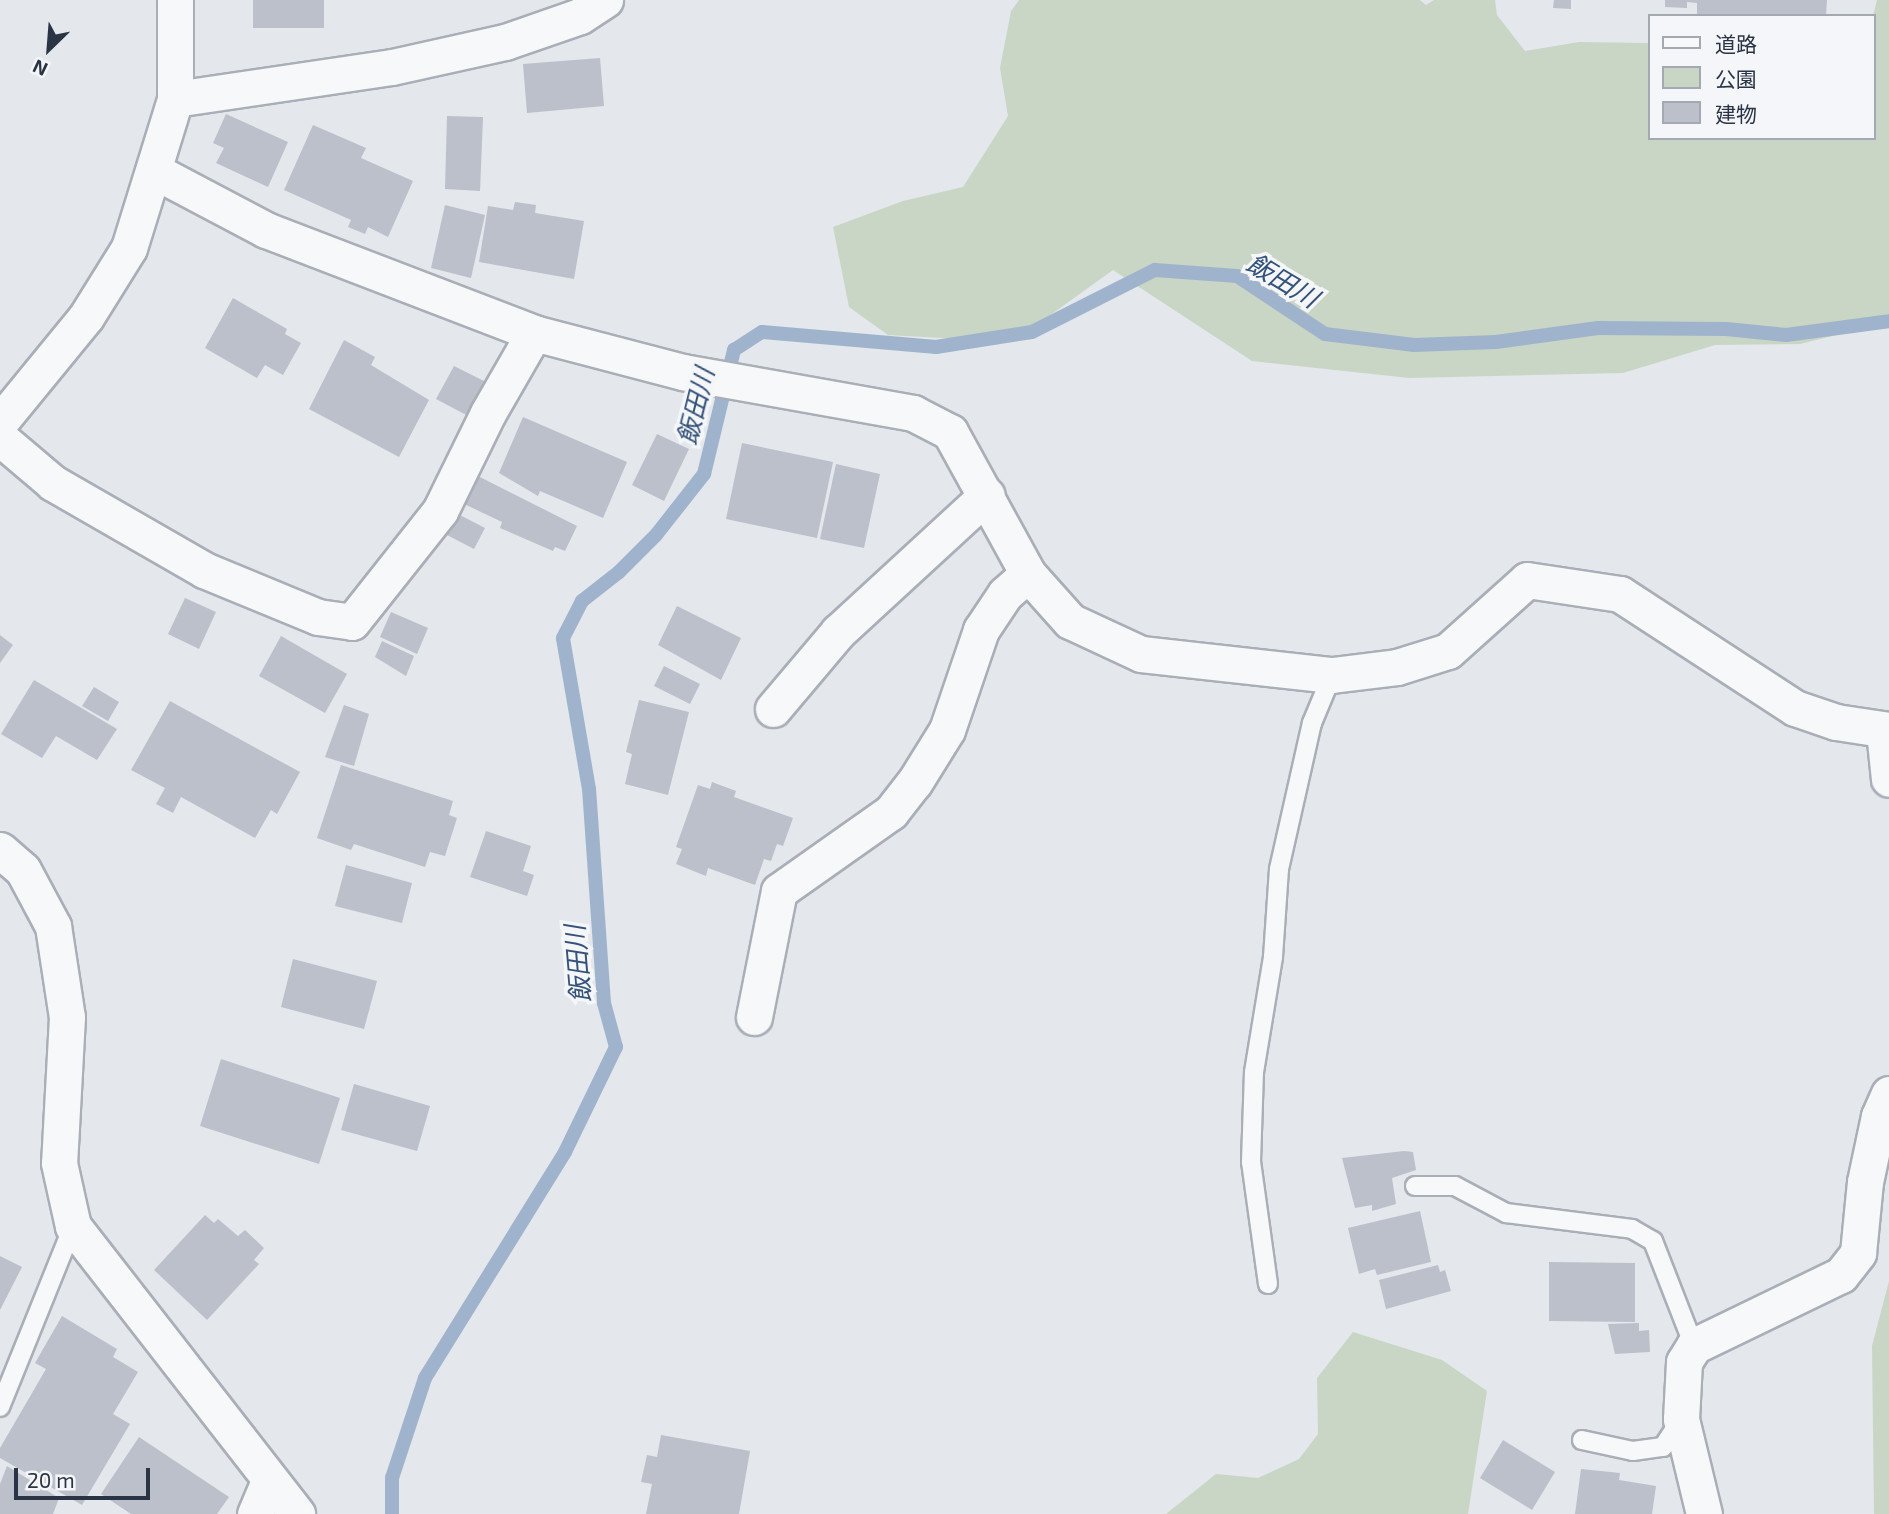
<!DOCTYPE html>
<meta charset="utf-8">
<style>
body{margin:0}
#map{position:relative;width:1889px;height:1514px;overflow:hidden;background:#e4e7ec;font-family:"Exo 2","Noto Sans JP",sans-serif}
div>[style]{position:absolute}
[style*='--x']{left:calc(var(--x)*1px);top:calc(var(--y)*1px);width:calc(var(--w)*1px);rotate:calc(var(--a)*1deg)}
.green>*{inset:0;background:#c9d6c5}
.stream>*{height:14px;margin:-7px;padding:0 7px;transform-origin:7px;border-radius:7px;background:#9fb4cc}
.building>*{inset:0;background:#bbc0ca}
.roads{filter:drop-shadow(2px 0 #a9aeb7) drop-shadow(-2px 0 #a9aeb7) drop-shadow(0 2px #a9aeb7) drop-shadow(0 -2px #a9aeb7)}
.lane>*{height:18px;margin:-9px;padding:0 9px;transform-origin:9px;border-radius:9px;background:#f7f8fa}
.street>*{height:35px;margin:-17.5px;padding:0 17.5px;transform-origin:17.5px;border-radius:17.5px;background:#f7f8fa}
span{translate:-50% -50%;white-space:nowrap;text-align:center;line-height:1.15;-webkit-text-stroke:7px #f4f6f9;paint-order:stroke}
.water-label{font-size:26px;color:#34527a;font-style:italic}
.legend{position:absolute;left:1648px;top:14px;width:228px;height:126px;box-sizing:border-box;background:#f4f6f9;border:2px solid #a4a8b1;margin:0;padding:9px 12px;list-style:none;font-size:21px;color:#2b3445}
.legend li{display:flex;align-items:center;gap:14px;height:35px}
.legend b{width:35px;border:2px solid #a4a8b1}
.north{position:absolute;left:14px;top:14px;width:70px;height:70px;-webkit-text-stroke:5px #f4f6f9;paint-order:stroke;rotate:205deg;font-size:19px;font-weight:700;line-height:28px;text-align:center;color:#2b3445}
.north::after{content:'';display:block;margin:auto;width:24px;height:32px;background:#2b3445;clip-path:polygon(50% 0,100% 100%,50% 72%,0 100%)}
.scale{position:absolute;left:14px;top:1468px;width:136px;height:32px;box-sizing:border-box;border:4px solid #2b3445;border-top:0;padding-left:9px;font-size:21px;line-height:24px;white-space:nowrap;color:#2b3445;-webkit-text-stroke:5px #f4f6f9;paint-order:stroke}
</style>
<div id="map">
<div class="green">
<i style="clip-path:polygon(1019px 0,1420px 0,1426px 5px,1434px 0,1495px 0,1497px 15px,1525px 51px,1579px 42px,1649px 43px,1649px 138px,1873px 138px,1873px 16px,1877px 0,1889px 0,1889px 322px,1800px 344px,1715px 345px,1623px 373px,1409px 378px,1252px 361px,1113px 270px,1013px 342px,888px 335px,849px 307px,833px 227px,903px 201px,963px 187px,1008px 116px,1000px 68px,1011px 11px)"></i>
<i style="clip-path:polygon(1889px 1281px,1889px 1514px,1874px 1514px,1872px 1346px)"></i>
<i style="clip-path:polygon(1353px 1332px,1442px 1360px,1487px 1391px,1468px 1514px,1166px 1514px,1216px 1474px,1258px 1478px,1299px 1459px,1318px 1434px,1317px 1378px)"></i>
</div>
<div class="stream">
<i style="--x:392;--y:1514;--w:36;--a:-90"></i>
<i style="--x:392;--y:1478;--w:105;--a:-71.7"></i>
<i style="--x:425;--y:1378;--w:266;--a:-58.2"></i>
<i style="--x:565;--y:1152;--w:117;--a:-64.1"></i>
<i style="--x:616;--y:1047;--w:46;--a:-105.3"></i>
<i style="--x:604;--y:1003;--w:215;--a:-94"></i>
<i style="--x:589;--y:789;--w:153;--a:-99.8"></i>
<i style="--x:563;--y:638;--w:42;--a:-62.8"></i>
<i style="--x:582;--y:601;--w:47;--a:-38.1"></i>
<i style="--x:619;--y:572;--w:52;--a:-45"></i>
<i style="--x:656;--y:535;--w:78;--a:-51.8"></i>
<i style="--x:704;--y:474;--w:128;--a:-76.4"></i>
<i style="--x:734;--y:350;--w:33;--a:-33"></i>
<i style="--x:762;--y:332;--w:175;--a:4.9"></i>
<i style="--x:936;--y:347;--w:97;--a:-8.9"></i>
<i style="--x:1032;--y:332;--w:138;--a:-26.8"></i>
<i style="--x:1155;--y:270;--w:82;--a:4.2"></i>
<i style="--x:1237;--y:276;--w:105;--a:33.4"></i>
<i style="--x:1325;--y:334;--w:90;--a:7"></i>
<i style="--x:1414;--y:345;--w:82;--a:-2.1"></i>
<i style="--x:1496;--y:342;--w:103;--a:-7.8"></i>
<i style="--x:1598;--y:328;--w:128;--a:0.4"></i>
<i style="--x:1726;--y:329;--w:60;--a:5.7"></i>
<i style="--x:1786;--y:335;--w:104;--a:-7.7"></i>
</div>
<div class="building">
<i style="clip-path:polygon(253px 0,324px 0,324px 28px,253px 28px)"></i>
<i style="clip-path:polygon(1554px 0,1571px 0,1571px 9px,1553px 8px)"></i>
<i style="clip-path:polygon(1665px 0,1827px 0,1826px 16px,1697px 16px,1697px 3px,1687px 2px,1687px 8px,1665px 7px)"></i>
<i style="clip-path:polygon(600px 58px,604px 106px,527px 113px,523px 64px)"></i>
<i style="clip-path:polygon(226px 114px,288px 142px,268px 187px,216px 163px,224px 148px,213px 143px)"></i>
<i style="clip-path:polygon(447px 116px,483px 117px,480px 191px,445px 189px)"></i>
<i style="clip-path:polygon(313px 125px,366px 148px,361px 158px,413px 181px,388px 237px,368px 227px,365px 234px,348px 227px,351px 220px,284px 190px)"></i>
<i style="clip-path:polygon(515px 202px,536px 205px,535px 213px,584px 221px,574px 279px,479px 262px,488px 206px,513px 210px)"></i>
<i style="clip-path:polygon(445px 205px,485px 215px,471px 278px,431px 268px)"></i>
<i style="clip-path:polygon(233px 298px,287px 329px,285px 334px,301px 343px,283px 375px,265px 365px,257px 378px,205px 348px)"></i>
<i style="clip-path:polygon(344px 340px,375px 357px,371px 365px,429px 400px,399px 457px,309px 409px)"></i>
<i style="clip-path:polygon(454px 366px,488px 383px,470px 417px,436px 399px)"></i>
<i style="clip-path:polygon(523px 417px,627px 462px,603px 518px,540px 491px,538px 496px,499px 473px)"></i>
<i style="clip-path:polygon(657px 434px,689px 449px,664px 501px,632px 485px)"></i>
<i style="clip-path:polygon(742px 443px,833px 462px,817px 538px,726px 519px)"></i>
<i style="clip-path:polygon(836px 464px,880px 474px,864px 548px,820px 539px)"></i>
<i style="clip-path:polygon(476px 475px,577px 526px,565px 551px,555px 547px,553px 551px,500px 528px,502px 522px,462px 503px)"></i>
<i style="clip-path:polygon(458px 514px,485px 528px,474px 549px,447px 535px)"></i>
<i style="clip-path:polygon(185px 598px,216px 612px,199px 649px,168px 634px)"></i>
<i style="clip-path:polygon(677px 606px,741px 638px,721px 680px,658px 645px)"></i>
<i style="clip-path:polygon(391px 612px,428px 628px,417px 654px,380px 637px)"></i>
<i style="clip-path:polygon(0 635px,13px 645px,0 663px)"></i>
<i style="clip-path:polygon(281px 636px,347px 674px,325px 713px,259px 676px)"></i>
<i style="clip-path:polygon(382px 641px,414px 656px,406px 676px,375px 657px)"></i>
<i style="clip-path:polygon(664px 666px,700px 684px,690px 704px,654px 686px)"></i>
<i style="clip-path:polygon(34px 680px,117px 729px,97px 760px,56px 736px,42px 758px,1px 734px)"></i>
<i style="clip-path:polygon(94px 687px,119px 702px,108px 721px,82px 706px)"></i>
<i style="clip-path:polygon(639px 700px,689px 712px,668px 795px,625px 784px,632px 754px,626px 752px)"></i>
<i style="clip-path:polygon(170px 701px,300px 772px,277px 814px,271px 810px,255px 838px,181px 797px,173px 813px,156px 804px,165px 788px,131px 770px)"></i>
<i style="clip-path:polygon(344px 705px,369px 714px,354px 766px,325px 757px)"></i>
<i style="clip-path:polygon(341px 765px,453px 801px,449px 815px,457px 818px,445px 856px,430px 852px,425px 867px,354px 844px,351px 850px,317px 838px)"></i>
<i style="clip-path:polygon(712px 782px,736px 791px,734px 797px,793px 818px,783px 846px,777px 844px,771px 861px,764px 859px,755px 885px,708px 868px,706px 876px,676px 864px,682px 849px,676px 847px,698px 785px,710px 789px)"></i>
<i style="clip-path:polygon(486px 831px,531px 846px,523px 871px,534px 875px,527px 896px,470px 877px)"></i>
<i style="clip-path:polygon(346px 865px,412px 883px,402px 923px,335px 906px)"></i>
<i style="clip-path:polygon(293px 959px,377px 981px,364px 1029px,281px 1007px)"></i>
<i style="clip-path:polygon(221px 1059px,340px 1098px,319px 1164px,200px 1126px)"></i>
<i style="clip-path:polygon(354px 1084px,430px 1106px,417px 1151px,341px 1130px)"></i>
<i style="clip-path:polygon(1404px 1151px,1413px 1152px,1416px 1170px,1392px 1178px,1396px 1204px,1372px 1211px,1372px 1205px,1355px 1208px,1342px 1158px)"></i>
<i style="clip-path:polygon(1420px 1211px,1431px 1262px,1377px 1275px,1375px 1269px,1359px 1274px,1348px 1228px)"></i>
<i style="clip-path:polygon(205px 1215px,214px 1223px,218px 1219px,238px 1236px,245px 1230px,264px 1248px,254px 1260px,259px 1264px,207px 1320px,154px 1270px)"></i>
<i style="clip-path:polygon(0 1256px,22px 1267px,0 1310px)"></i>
<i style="clip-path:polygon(1549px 1262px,1635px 1263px,1635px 1322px,1549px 1321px)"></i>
<i style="clip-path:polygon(1438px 1265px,1440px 1272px,1445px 1270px,1451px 1291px,1386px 1309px,1379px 1280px)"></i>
<i style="clip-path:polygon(62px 1316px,117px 1349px,113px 1357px,138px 1372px,113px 1414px,130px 1424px,82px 1505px,0 1458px,0 1448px,46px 1369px,35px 1363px)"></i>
<i style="clip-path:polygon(1639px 1323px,1639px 1331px,1649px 1330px,1650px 1352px,1615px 1354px,1608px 1324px)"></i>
<i style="clip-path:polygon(661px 1435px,750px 1451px,739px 1514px,646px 1514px,652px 1484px,641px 1482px,647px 1455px,657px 1457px)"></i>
<i style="clip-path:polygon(139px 1437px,229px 1497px,217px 1514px,131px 1514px,101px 1494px)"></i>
<i style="clip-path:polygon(1503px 1440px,1555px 1472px,1532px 1510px,1480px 1478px)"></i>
<i style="clip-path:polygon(7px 1466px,59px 1498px,53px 1514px,0 1514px,0 1484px)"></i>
<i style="clip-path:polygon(1581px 1469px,1620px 1473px,1619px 1480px,1656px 1486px,1652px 1514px,1575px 1514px)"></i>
</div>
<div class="roads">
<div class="lane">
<i style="--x:1415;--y:1186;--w:40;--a:0"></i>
<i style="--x:1455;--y:1186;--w:58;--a:27.9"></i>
<i style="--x:1506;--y:1213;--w:127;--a:7.2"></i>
<i style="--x:1632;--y:1229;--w:24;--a:30"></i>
<i style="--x:1653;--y:1241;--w:113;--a:68.7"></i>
<i style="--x:1268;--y:1284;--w:123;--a:-97.9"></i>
<i style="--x:1251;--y:1162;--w:90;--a:-88.1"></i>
<i style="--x:1254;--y:1072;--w:117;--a:-80.6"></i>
<i style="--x:1273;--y:957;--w:88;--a:-86.1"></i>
<i style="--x:1279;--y:869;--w:150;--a:-77.3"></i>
<i style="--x:1312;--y:723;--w:52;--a:-67.4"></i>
<i style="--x:0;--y:1407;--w:195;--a:-68"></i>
<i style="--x:1582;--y:1440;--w:52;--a:12.2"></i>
<i style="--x:1633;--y:1451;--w:30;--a:-8"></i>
<i style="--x:1663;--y:1447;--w:33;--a:-57"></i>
</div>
<div class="street">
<i style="--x:175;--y:99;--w:219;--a:-8.4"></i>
<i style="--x:392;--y:67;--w:116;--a:-12.5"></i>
<i style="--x:505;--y:42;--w:79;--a:-19.1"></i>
<i style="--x:580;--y:16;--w:30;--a:-33"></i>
<i style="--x:156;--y:172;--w:124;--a:27.8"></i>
<i style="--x:266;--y:230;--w:287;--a:21"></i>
<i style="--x:534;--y:333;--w:154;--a:14.7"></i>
<i style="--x:683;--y:372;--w:234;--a:10.1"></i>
<i style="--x:913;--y:413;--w:42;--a:27.2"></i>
<i style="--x:950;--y:432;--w:162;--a:61.2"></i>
<i style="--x:1028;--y:574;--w:63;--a:48.2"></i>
<i style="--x:1070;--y:621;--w:78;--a:24.9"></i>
<i style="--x:1141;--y:654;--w:192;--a:6.3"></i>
<i style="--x:1332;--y:675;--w:65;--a:-7"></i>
<i style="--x:1397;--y:667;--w:53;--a:-17.4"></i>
<i style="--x:1448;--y:651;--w:106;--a:-41.9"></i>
<i style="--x:1527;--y:580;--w:94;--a:8.6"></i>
<i style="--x:1620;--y:594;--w:209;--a:33.1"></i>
<i style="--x:1795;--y:708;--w:43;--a:18.9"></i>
<i style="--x:1836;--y:722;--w:54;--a:8.6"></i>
<i style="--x:0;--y:422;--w:136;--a:-50.7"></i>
<i style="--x:86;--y:317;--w:81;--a:-58.1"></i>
<i style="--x:129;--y:248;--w:156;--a:-72.8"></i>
<i style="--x:175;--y:99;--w:99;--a:-90"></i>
<i style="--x:0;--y:438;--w:70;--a:40.3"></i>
<i style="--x:53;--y:483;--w:174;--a:29.9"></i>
<i style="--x:204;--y:570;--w:123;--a:22.4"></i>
<i style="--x:318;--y:617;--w:34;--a:8"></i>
<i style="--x:352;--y:622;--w:142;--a:-51.6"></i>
<i style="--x:440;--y:511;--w:109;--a:-63.9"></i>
<i style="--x:488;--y:413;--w:92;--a:-60.1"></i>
<i style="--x:773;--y:709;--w:101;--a:-49.8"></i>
<i style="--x:838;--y:632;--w:202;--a:-42.6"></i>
<i style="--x:1884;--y:731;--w:48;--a:84.1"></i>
<i style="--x:0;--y:850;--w:30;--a:41"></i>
<i style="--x:23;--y:870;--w:64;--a:61.8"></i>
<i style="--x:53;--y:926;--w:92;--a:81.3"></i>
<i style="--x:67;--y:1017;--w:146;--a:93.1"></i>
<i style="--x:59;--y:1163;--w:65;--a:77.5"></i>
<i style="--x:73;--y:1226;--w:365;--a:52.1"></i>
<i style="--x:754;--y:1017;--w:128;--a:-78.8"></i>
<i style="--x:779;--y:891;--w:137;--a:-35.2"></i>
<i style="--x:891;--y:812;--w:37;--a:-52"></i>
<i style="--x:914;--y:783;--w:62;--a:-58.1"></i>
<i style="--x:947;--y:730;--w:106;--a:-71.2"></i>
<i style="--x:981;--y:630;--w:43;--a:-56.3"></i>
<i style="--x:1005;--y:594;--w:30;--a:-41"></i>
<i style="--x:255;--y:1514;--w:36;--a:-67"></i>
<i style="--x:1704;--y:1514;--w:98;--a:-103.6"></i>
<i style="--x:1681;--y:1419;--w:57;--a:-87"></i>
<i style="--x:1684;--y:1362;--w:19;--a:-58"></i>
<i style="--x:1694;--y:1346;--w:163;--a:-25.8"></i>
<i style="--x:1841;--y:1275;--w:28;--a:-52"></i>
<i style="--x:1858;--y:1253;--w:71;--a:-84.4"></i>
<i style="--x:1865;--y:1182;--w:67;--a:-78"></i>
<i style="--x:1879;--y:1116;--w:24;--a:-66"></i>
</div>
</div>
<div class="water-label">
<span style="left:1283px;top:280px;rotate:31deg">飯田川</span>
<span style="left:695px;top:406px;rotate:-76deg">飯田川</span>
<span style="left:577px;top:964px;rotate:-95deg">飯田川</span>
</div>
<ul class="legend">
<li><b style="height:9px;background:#f7f8fa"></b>道路</li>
<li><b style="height:19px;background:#c9d6c5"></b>公園</li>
<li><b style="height:19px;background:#bbc0ca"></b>建物</li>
</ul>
<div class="north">N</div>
<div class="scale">20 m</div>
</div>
